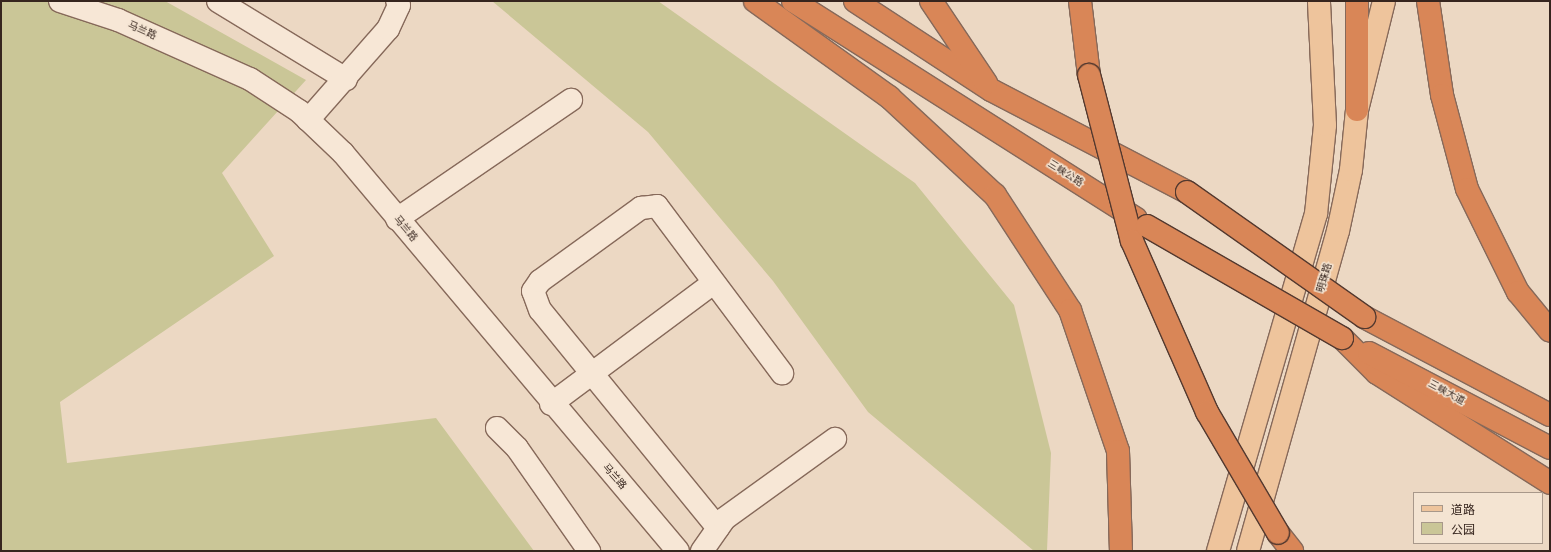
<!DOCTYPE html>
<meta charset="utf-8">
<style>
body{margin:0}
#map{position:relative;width:1551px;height:552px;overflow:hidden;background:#ecd8c3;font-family:Bitter,"Noto Sans SC",serif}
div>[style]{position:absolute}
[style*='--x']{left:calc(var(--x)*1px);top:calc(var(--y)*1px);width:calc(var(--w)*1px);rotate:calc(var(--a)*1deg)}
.green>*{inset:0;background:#cac697}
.roads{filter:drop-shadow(1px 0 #86695a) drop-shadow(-1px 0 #86695a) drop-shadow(0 1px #86695a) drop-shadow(0 -1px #86695a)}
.minor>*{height:22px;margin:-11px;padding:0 11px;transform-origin:11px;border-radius:11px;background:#f7e7d6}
.major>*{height:22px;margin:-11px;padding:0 11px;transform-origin:11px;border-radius:11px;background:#eec49c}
.highway>*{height:22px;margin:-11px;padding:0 11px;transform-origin:11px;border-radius:11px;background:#d98657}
.bridges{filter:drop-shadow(1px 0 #53392f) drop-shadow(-1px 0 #53392f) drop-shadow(0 1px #53392f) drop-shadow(0 -1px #53392f)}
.highway-bridge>*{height:22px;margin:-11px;padding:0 11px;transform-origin:11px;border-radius:11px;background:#d98657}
span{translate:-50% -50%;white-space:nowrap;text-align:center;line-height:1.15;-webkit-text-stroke:3px #f4e4d2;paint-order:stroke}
.street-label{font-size:10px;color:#36251e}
.frame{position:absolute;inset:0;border:2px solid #36251e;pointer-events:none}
.legend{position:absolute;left:1413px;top:492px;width:130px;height:52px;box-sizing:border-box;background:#f4e4d2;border:1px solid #a8988a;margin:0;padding:5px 7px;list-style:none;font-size:12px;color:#36251e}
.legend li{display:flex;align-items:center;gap:8px;height:20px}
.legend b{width:20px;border:1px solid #a8988a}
</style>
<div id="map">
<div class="green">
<i style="clip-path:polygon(1px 1px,165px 1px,306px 80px,222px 173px,274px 256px,60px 402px,67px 463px,436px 418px,534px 551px,1px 551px)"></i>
<i style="clip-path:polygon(492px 1px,658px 1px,915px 183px,1014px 305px,1051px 453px,1047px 551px,1034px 551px,868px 412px,773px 281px,648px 132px)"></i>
</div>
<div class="roads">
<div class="minor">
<i style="--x:60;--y:1;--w:61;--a:18.1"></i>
<i style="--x:118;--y:20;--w:145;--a:24.1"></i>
<i style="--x:250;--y:79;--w:59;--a:33.1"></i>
<i style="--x:299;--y:111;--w:61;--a:43.7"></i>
<i style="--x:343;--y:153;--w:520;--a:49.91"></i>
<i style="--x:218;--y:1;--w:150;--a:31.4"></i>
<i style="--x:308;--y:120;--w:121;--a:-48.7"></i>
<i style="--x:388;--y:29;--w:26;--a:-65"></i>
<i style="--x:399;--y:5;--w:4;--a:-117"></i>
<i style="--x:397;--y:219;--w:211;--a:-34.4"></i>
<i style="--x:551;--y:404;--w:201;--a:-36.7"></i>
<i style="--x:497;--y:428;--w:28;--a:45"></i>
<i style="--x:517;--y:448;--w:126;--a:55"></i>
<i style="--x:718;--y:528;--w:281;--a:-129.2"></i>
<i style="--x:540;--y:310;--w:20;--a:-110"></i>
<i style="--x:533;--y:291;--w:12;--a:-55"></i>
<i style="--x:540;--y:281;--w:125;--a:-35.9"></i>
<i style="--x:641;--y:208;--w:16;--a:-7"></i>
<i style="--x:657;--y:206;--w:209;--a:53.2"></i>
<i style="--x:702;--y:551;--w:39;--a:-55"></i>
<i style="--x:724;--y:519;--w:137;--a:-35.8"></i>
</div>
<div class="major">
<i style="--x:1218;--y:551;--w:351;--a:-73.8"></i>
<i style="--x:1316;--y:214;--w:89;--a:-84.2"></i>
<i style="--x:1325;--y:125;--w:124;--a:-92.8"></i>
<i style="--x:1248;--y:551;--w:332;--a:-74.3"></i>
<i style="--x:1338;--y:231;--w:62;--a:-78"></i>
<i style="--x:1351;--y:170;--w:60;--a:-84.3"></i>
<i style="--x:1357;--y:110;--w:112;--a:-76.1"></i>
</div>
<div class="highway">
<i style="--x:755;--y:1;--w:165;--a:35.6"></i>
<i style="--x:889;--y:97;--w:144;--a:42.8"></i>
<i style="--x:995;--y:195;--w:137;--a:56.9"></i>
<i style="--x:1070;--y:310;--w:149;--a:71.2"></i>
<i style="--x:1118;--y:451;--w:100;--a:88.3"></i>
<i style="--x:793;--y:1;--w:406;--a:32.4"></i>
<i style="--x:855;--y:1;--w:163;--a:33.2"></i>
<i style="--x:991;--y:90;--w:221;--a:27.5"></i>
<i style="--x:931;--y:1;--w:99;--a:56.1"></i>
<i style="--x:1080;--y:1;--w:75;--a:83.1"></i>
<i style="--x:1357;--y:1;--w:109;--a:90"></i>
<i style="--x:1428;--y:1;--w:95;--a:81.5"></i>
<i style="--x:1442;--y:95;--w:97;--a:75.1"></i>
<i style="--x:1467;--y:189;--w:115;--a:63.7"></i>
<i style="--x:1518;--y:292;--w:50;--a:50.6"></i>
<i style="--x:1364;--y:317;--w:210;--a:27.8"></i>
<i style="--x:1342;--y:338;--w:49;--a:45"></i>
<i style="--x:1377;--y:373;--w:205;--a:32.4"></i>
<i style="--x:1369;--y:353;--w:204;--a:27.7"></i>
<i style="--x:1278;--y:533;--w:23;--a:52"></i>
</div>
</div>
<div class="bridges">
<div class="highway-bridge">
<i style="--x:1089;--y:75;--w:171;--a:75.5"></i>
<i style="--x:1132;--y:241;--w:187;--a:66.3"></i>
<i style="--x:1207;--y:412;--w:140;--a:59.6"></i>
<i style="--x:1187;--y:192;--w:217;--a:35.2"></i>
<i style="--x:1147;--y:226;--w:225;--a:29.9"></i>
</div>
</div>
<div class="street-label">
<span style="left:142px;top:31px;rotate:24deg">马兰路</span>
<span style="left:1065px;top:174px;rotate:32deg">三峡公路</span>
<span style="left:405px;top:229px;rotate:50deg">马兰路</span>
<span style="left:1325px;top:278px;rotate:-74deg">明珠路</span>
<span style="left:1446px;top:393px;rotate:28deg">三峡大道</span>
<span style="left:614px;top:477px;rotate:49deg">马兰路</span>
</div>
<div class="frame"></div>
<ul class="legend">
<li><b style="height:5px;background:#eec49c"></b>道路</li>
<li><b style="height:11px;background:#cac697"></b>公园</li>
</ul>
</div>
